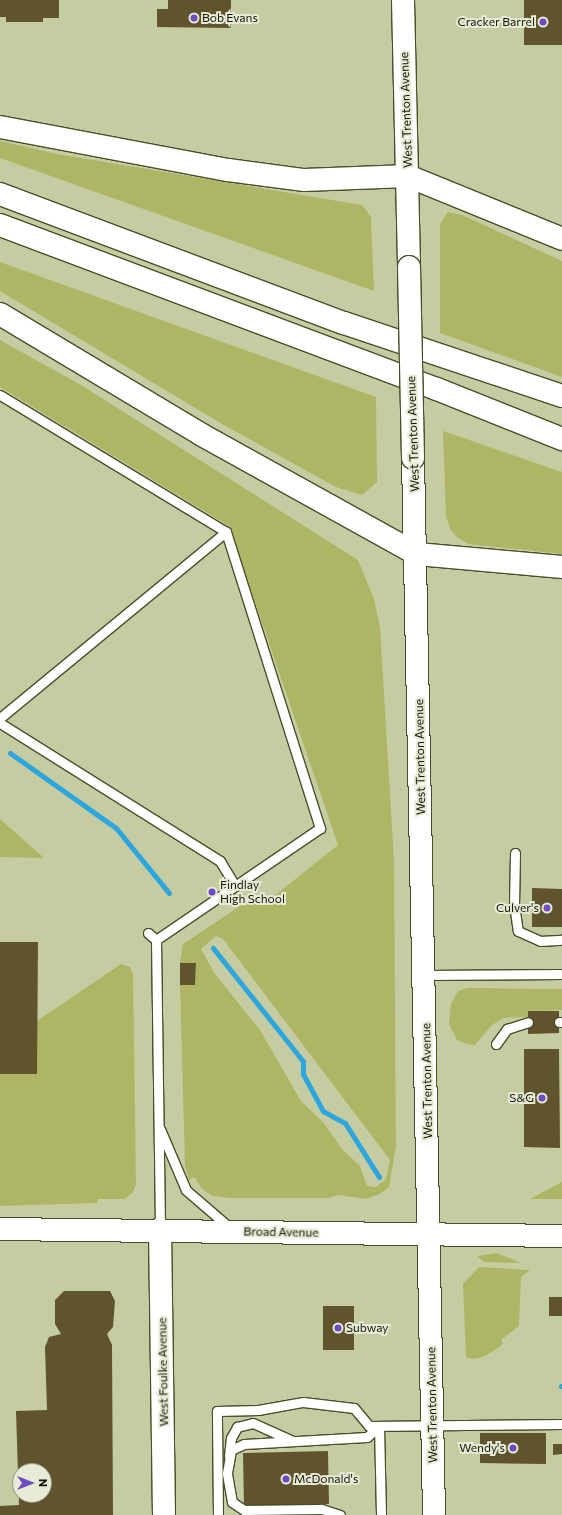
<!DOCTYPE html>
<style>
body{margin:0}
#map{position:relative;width:562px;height:1515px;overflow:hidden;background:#c6cca2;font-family:Commissioner,sans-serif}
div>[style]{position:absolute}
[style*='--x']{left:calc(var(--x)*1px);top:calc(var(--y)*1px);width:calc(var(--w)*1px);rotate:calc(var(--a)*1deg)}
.green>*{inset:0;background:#aeb665}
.stream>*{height:5px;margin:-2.5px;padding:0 2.5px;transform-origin:2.5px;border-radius:2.5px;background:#2da6dd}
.building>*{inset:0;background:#5f542e}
.roads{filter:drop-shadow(1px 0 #4a4e28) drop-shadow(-1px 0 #4a4e28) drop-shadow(0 1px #4a4e28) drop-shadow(0 -1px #4a4e28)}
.service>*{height:9px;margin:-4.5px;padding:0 4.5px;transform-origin:4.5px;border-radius:4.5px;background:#fff}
.tertiary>*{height:22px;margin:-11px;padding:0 11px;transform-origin:11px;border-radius:11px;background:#fff}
.secondary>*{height:22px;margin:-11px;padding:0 11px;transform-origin:11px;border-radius:11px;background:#fff}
.primary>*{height:22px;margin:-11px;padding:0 11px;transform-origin:11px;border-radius:11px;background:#fff}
.motorway>*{height:22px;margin:-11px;padding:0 11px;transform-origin:11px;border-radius:11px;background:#fff}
.bridges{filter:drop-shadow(1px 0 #4a4e28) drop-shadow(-1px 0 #4a4e28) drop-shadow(0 1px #4a4e28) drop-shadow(0 -1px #4a4e28)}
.primary-bridge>*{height:22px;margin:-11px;padding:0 11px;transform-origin:11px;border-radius:11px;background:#fff}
.dots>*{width:11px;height:11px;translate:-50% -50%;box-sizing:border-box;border:2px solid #e7ead5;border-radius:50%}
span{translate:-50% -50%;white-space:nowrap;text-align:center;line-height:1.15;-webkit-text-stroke:4px #e7ead5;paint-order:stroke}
.poi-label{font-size:12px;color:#151607}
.left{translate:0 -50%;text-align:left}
.right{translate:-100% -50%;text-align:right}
.street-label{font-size:12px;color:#151607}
.north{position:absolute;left:12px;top:1463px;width:40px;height:40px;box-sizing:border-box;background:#e7ead5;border:1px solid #939583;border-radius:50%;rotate:90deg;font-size:11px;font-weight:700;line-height:16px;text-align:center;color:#151607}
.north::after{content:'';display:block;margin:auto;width:14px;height:18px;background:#704ac3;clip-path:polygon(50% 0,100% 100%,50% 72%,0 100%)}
</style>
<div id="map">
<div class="green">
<i style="clip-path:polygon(0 141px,57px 154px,362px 205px,371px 217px,374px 291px,0 158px)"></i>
<i style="clip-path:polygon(448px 212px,462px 215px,562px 261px,562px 377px,440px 333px,440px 224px)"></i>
<i style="clip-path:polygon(0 262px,376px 397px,377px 482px,362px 495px,336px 487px,222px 424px,0 291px)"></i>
<i style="clip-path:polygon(evenodd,0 340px,81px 385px,358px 560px,374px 599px,380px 627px,394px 861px,396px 1146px,389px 1187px,380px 1194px,366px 1199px,338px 1195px,329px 1198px,231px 1198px,213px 1196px,203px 1190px,194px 1177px,189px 1180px,185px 1165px,180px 985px,195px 985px,196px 963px,180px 963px,183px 944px,246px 902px,263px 905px,338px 845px,229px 526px,0 387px,0 340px,216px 936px,223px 939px,390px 1160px,386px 1179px,376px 1187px,367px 1186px,360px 1166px,342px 1149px,323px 1122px,301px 1101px,260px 1030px,215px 974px,201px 949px,216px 936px)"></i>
<i style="clip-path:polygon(443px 431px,562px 472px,562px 554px,468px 544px,458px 538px,450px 529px,446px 516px)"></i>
<i style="clip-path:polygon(0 819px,44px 858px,0 857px)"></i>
<i style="clip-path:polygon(121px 964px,130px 967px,133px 974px,136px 1185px,132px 1193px,125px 1199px,98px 1199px,97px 1203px,0 1206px,0 1074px,37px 1074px,37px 1021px)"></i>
<i style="clip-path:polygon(467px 988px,562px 989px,562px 1010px,528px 1011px,528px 1017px,504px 1018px,492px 1025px,475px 1045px,468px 1044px,457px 1040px,449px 1024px,451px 1004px,458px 991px)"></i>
<i style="clip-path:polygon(562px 1182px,562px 1199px,530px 1199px)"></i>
<i style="clip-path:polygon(497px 1253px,521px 1263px,484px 1262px,477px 1256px)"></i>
<i style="clip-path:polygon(479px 1267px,530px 1270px,521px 1277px,519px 1326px,501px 1340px,503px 1343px,498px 1348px,483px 1357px,473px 1359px,466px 1357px,463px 1284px)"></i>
</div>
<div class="stream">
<i style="--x:10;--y:753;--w:130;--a:35.3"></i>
<i style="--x:116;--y:828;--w:84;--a:50.8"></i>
<i style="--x:213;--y:948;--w:144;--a:51.5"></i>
<i style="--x:303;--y:1061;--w:13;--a:90"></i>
<i style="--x:303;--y:1074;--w:42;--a:61.6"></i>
<i style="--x:323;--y:1111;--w:25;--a:29"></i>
<i style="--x:345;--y:1123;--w:64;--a:57.8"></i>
<i style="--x:561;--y:1386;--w:1;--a:0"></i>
</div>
<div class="building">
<i style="clip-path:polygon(0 0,59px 0,59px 18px,43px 18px,43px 22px,6px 22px,6px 17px,0 17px)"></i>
<i style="clip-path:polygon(168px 0,231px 0,231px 28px,157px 27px,157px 9px,168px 9px)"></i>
<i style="clip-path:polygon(524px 0,562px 0,562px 45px,524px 45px)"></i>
<i style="clip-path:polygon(532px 888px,562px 889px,562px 927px,532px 927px)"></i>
<i style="clip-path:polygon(0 942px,38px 942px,37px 1074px,0 1074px)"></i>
<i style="clip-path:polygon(180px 963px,196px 963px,195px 985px,180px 985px)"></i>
<i style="clip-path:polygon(528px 1011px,559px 1011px,559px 1033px,528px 1034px)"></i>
<i style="clip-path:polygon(524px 1049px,559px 1049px,560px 1148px,524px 1147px)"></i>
<i style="clip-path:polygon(evenodd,64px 1291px,110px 1291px,115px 1301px,113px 1327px,107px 1334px,112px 1345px,113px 1515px,0 1515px,0 1506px,19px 1505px,16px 1411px,47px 1410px,45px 1347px,49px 1337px,61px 1334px,55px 1324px,55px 1300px,64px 1291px,20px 1471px,44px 1471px,44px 1495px,20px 1495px,20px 1471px)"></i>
<i style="clip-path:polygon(549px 1297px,562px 1297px,562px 1316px,549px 1316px)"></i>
<i style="clip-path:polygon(323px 1306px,354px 1306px,354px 1350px,323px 1350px)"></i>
<i style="clip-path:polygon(480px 1433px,546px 1433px,546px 1464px,480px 1463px)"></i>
<i style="clip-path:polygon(553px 1444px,562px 1444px,562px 1454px,553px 1455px)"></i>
<i style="clip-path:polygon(328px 1451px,329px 1504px,244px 1506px,243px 1453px)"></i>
</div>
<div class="roads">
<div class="service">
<i style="--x:0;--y:395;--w:264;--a:31.2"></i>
<i style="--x:0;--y:718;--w:293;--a:-39.5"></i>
<i style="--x:226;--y:532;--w:311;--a:72.4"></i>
<i style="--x:320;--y:828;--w:199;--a:145.7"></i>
<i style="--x:0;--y:723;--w:260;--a:32.1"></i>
<i style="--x:220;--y:861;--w:29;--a:59"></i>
<i style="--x:515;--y:853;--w:51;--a:91.1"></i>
<i style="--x:514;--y:904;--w:27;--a:82"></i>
<i style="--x:518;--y:931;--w:24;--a:24"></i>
<i style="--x:540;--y:941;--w:22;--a:-3"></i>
<i style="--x:148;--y:933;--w:11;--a:41"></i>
<i style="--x:156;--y:940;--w:289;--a:89.2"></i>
<i style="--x:425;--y:975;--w:137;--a:-0.4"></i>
<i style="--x:559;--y:1022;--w:3;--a:0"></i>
<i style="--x:496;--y:1044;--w:19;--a:-54"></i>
<i style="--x:507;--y:1029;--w:22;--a:-18"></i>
<i style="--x:160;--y:1129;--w:66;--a:66.9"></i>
<i style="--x:186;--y:1190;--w:57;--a:40.7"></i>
<i style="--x:379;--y:1426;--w:89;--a:88.7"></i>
<i style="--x:229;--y:1456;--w:18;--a:-84"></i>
<i style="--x:231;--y:1438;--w:13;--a:-61"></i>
<i style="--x:237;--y:1427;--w:16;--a:-14"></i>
<i style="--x:253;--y:1423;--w:44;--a:24.2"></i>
<i style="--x:218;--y:1515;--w:104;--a:-90.6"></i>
<i style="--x:217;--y:1411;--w:41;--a:-1.4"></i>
<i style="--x:258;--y:1410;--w:46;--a:-10.1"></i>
<i style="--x:303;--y:1402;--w:51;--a:6.7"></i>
<i style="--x:354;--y:1408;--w:23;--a:50"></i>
<i style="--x:369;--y:1426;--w:193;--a:-0.6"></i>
<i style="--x:340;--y:1515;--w:20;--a:-162"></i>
<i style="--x:321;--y:1509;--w:77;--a:179.3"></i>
<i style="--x:244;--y:1510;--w:14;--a:-146"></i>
<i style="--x:232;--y:1502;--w:29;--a:-100"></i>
<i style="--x:227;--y:1473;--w:23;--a:-80"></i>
<i style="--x:231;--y:1450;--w:14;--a:-25"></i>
<i style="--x:244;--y:1444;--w:123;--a:-3.3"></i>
<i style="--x:367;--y:1437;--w:16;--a:-43"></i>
</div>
<div class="tertiary">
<i style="--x:160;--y:1229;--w:286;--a:89.2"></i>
</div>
<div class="secondary">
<i style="--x:0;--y:1229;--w:562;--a:0.71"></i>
</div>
<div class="primary">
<i style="--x:403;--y:0;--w:267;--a:88.7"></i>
<i style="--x:413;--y:458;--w:1057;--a:88.86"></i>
</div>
<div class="motorway">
<i style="--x:0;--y:127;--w:232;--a:10.7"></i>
<i style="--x:228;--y:170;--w:77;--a:7.5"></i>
<i style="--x:304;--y:180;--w:104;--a:-2.2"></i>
<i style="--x:408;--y:176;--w:166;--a:22.2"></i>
<i style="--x:0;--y:194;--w:367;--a:20.6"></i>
<i style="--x:344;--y:323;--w:230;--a:18.5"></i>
<i style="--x:0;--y:225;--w:467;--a:20.6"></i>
<i style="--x:437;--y:389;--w:135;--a:21.8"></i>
<i style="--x:0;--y:314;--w:235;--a:30.9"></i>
<i style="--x:202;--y:435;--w:246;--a:29"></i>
<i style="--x:417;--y:554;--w:146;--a:5.1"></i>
</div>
</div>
<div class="bridges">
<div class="primary-bridge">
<i style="--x:409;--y:267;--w:191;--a:88.8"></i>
</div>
</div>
<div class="dots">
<i style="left:194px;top:18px;background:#704ac3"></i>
<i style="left:543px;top:22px;background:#704ac3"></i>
<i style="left:212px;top:892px;background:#704ac3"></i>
<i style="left:547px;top:908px;background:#704ac3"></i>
<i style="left:542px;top:1098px;background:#704ac3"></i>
<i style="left:338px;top:1328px;background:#704ac3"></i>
<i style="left:513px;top:1448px;background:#704ac3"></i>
<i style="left:286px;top:1479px;background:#704ac3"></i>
</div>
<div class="poi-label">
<span class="left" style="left:202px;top:18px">Bob Evans</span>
<span class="right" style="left:535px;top:22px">Cracker Barrel</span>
<span class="left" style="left:220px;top:892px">Findlay<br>High School</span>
<span class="right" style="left:539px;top:908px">Culver's</span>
<span class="right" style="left:534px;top:1098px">S&amp;G</span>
<span class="left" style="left:346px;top:1328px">Subway</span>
<span class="right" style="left:505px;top:1448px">Wendy's</span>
<span class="left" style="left:294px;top:1479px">McDonald's</span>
</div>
<div class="street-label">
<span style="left:406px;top:110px;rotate:-92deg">West Trenton Avenue</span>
<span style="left:413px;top:434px;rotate:-92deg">West Trenton Avenue</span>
<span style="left:420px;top:757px;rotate:-91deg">West Trenton Avenue</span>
<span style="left:427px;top:1081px;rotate:-91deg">West Trenton Avenue</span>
<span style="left:281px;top:1232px;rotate:1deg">Broad Avenue</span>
<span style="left:163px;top:1372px;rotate:-91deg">West Foulke Avenue</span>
<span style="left:432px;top:1405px;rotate:-91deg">West Trenton Avenue</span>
</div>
<div class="north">N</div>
</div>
